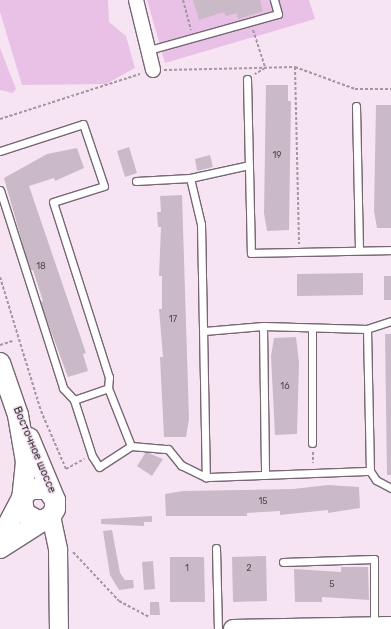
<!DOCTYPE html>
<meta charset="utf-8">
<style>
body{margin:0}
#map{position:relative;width:391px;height:629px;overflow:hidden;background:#f6e4f3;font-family:Rubik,sans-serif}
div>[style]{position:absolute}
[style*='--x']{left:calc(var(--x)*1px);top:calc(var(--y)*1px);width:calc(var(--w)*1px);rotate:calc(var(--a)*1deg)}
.green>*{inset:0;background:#eac1e6}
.building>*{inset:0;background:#cabac8}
.path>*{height:2px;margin-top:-1px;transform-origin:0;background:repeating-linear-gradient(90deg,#a396a1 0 3px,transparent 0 5px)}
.roads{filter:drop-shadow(1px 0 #766774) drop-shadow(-1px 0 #766774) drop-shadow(0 1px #766774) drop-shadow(0 -1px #766774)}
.service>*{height:7px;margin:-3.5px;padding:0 3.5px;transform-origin:3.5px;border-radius:3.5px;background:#fff}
.minor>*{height:14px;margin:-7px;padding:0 7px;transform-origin:7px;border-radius:7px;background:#fff}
.tertiary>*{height:18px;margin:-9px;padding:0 9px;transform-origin:9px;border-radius:9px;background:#fff}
.secondary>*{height:20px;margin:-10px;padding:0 10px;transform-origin:10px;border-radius:10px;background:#fff}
span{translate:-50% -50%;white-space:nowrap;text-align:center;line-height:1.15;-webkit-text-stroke:3px #f6e4f3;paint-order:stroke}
.number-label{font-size:9px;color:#534a52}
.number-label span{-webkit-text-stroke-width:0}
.street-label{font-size:11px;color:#2b252b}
</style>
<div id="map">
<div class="green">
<i style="clip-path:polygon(0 0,108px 0,109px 22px,126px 36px,135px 68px,106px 84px,22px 85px,0 12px)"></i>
<i style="clip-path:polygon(147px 0,309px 0,315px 19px,165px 63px)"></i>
<i style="clip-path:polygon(0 48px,16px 89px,13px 93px,0 90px)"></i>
</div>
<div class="building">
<i style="clip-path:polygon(193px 0,260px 0,263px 11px,238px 19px,237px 13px,226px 16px,224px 12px,199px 20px)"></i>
<i style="clip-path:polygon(266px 85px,288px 85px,288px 101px,291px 101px,289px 230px,267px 231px,264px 213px)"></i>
<i style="clip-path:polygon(376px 105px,391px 105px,391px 228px,377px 228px,374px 211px)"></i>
<i style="clip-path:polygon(129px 147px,137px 173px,125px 177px,117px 151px)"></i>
<i style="clip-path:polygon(77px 148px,84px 168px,55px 181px,54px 178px,29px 186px,86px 353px,83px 354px,88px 371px,68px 377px,40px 302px,43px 301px,33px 270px,30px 270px,4px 178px,47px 154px)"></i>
<i style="clip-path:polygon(210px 155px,213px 167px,197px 171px,195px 159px)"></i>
<i style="clip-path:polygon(182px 195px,189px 419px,186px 437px,164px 437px,160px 357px,163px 357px,159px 309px,162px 309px,162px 276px,159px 276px,161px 227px,158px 227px,157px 212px,161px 212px,160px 196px)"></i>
<i style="clip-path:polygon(363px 273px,363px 295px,297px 296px,297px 274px)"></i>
<i style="clip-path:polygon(384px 276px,391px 276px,391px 300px,384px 300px)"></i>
<i style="clip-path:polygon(385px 334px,391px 334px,391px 475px,387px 475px)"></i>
<i style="clip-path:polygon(296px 337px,299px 362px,297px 434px,275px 435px,271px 356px,274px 338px)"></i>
<i style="clip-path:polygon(146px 452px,163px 459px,152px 476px,137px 466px)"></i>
<i style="clip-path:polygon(328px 485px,359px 487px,360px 508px,328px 513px,328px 510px,280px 515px,280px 511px,247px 513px,247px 516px,166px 516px,165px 494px,183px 491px,293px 489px)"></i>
<i style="clip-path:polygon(152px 516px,152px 522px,144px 522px,144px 526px,101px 524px,101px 519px)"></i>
<i style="clip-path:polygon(112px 530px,120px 573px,125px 580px,133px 580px,134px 588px,119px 590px,110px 575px,103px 531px)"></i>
<i style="clip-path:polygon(266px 556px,267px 601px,233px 602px,232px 557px)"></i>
<i style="clip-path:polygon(170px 557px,204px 557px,205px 602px,170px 602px)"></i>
<i style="clip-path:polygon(153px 561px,155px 589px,144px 590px,142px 562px)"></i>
<i style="clip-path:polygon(341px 567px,368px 567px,369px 600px,322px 597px,322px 602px,295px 602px,294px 569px,341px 572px)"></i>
<i style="clip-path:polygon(150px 602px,159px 602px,160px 615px,150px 615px)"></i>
</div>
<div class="path">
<i style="--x:183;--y:0;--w:31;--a:75"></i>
<i style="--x:253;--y:30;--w:40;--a:72"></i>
<i style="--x:265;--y:68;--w:12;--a:149"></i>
<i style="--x:295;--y:67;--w:177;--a:88.7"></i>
<i style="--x:164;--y:70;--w:131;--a:-1.3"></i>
<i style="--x:295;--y:67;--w:64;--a:20.1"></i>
<i style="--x:355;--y:89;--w:36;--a:0"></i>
<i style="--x:0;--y:119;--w:147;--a:-17.8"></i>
<i style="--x:0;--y:277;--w:140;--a:73"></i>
<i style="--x:41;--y:411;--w:63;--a:66.7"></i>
<i style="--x:66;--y:469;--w:21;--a:-29"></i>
<i style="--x:0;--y:345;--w:13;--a:-18"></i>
<i style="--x:313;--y:452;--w:11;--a:90"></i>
<i style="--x:73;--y:552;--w:67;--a:46.8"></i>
<i style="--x:119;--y:601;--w:34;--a:28"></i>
</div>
<div class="roads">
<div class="service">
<i style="--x:149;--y:50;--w:134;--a:-15.6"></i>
<i style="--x:278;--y:14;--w:15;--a:-106"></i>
<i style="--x:247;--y:79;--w:174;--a:88.7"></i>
<i style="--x:251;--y:253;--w:140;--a:-1.2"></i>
<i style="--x:356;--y:106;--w:144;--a:88.8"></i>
<i style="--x:0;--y:151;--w:87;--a:-18"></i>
<i style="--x:83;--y:124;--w:65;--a:71.3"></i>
<i style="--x:104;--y:186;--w:53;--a:162.6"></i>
<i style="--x:53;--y:202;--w:184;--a:72.3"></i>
<i style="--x:109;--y:377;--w:11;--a:95"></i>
<i style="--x:190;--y:178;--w:47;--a:76.6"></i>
<i style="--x:201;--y:224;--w:253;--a:88.9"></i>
<i style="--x:136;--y:181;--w:54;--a:-3.2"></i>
<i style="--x:190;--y:178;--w:60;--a:-12.4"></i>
<i style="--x:0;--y:190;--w:208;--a:72.3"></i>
<i style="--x:63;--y:388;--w:16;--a:47"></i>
<i style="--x:391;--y:321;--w:25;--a:162"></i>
<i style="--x:367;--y:329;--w:142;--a:88.8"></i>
<i style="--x:370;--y:471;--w:11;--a:56"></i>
<i style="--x:376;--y:480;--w:17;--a:28"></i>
<i style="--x:263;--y:326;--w:149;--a:89.2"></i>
<i style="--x:312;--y:330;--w:113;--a:90"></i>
<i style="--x:204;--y:331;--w:59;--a:-4.8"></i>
<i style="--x:263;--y:326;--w:104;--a:1.7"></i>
<i style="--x:108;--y:388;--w:62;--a:68.4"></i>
<i style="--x:131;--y:446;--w:38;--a:147"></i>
<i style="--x:99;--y:467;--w:13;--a:-122"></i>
<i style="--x:92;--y:456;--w:59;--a:-107.8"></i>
<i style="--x:74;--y:400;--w:36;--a:-19"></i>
<i style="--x:131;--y:446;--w:37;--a:5"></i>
<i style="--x:168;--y:449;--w:21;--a:51"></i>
<i style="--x:181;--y:465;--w:28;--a:26"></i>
<i style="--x:206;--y:477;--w:164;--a:-2.1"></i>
<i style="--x:216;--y:548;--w:81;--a:88.6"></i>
<i style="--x:283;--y:562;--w:91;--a:-1.9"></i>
<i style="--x:374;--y:559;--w:67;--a:90"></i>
</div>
<div class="minor">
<i style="--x:136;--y:0;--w:72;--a:76.3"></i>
</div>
<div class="tertiary">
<i style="--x:51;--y:516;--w:35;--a:78"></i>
<i style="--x:58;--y:550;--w:79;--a:89.3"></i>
<i style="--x:233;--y:629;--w:158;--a:-1.1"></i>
</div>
<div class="secondary">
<i style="--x:0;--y:363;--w:55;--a:70.9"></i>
<i style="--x:18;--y:415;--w:48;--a:80.3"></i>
<i style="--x:26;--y:462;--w:36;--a:96"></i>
<i style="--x:22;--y:498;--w:47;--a:117.6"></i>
<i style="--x:29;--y:438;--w:67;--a:67.2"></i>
<i style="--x:0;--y:548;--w:52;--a:-32.5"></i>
<i style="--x:44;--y:520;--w:8;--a:-30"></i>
<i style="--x:51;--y:516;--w:8;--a:-60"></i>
<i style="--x:55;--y:509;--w:9;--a:-90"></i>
<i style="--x:55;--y:500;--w:14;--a:-126"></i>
<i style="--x:47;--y:489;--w:17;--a:180"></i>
<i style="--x:30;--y:489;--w:12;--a:132"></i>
<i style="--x:22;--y:498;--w:15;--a:82"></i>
<i style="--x:24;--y:513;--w:16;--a:30"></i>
<i style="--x:38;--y:521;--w:6;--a:-9"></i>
</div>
</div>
<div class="number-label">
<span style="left:277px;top:155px">19</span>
<span style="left:41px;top:266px">18</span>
<span style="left:173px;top:319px">17</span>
<span style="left:285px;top:386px">16</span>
<span style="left:263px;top:501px">15</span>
<span style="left:187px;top:568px">1</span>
<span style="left:249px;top:568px">2</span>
<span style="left:332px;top:584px">5</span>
</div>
<div class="street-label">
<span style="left:34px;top:450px;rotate:67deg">Восточное шоссе</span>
</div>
</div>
